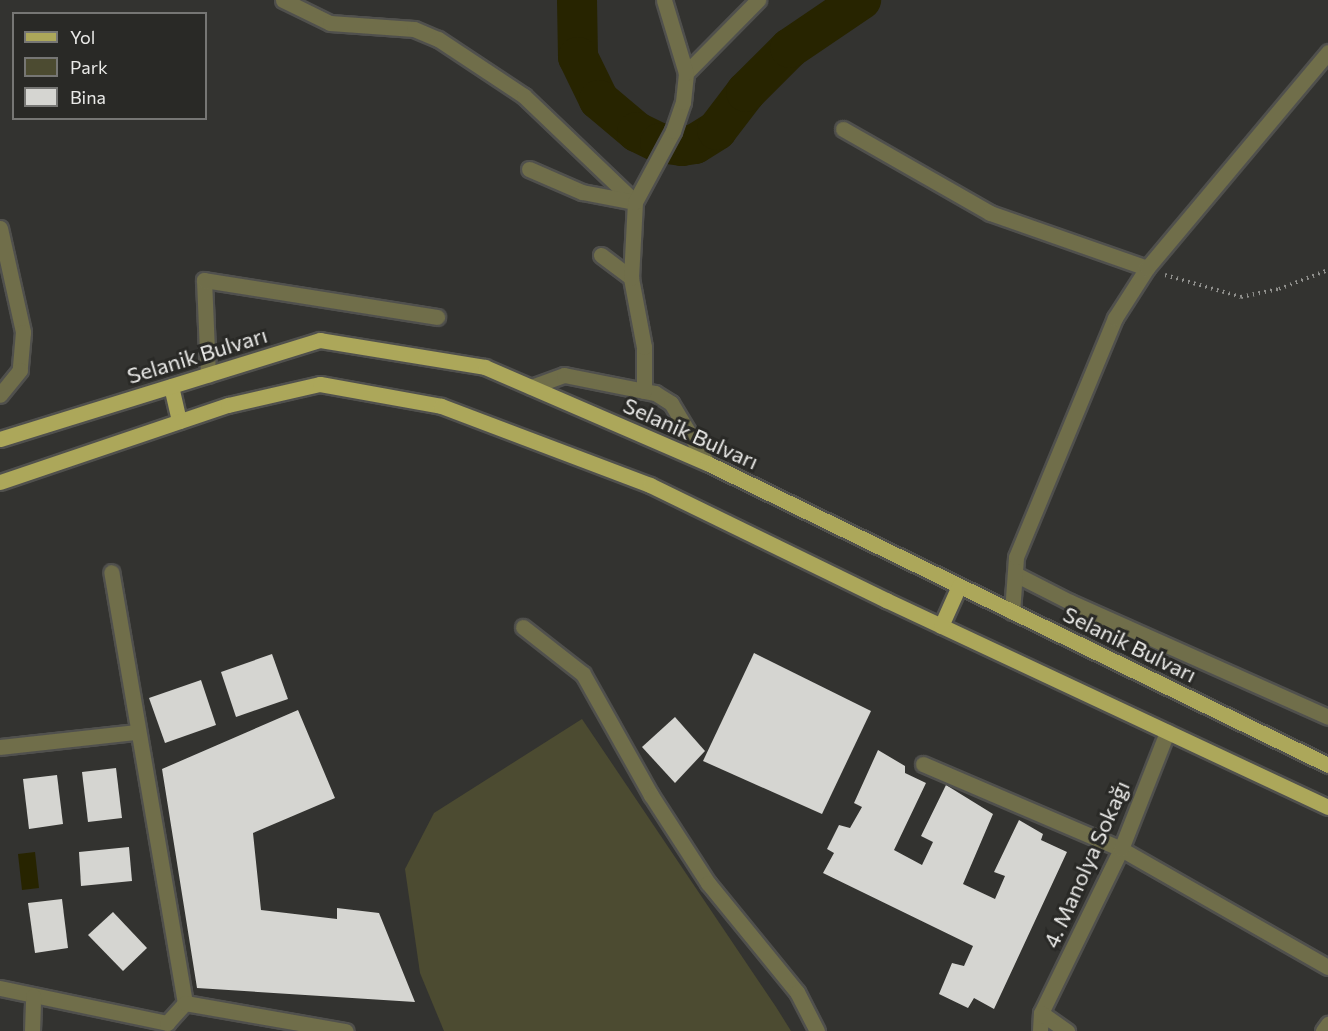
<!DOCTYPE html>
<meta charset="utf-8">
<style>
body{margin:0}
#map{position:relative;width:1328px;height:1031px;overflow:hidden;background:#333330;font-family:Commissioner,sans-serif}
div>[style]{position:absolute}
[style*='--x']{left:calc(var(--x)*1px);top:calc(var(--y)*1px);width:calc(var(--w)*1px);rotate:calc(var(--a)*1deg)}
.green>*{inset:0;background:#4c4b31}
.water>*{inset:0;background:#272400}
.river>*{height:40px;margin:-20px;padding:0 20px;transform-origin:20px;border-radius:20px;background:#272400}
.building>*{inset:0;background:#d5d5d1}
.path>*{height:4px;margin-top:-2px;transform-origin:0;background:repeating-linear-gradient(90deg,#8f8f8c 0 1.5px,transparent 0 6px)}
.roads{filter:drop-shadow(2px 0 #50504d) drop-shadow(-2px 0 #50504d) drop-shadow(0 2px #50504d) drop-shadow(0 -2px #50504d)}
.minor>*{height:15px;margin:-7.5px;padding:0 7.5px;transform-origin:7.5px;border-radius:7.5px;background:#706e4a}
.major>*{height:15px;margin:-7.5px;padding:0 7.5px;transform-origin:7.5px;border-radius:7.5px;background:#aca75a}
span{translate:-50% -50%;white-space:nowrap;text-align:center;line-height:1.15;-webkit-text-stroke:6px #292926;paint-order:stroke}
.street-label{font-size:22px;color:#eaeae8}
.legend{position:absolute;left:12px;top:12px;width:195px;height:108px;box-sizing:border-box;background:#292926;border:2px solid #767674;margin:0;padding:8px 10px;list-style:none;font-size:18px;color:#eaeae8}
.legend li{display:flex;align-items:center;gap:12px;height:30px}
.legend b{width:30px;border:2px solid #767674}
</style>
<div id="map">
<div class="green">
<i style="clip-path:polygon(582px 719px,776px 1007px,791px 1031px,444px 1031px,420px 973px,405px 869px,434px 813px)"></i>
</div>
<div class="water">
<i style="clip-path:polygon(35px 852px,39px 888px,22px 890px,18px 854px)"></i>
</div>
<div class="river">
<i style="--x:577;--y:0;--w:57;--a:89"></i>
<i style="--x:578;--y:57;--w:48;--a:64"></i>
<i style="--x:599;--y:100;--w:50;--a:40.1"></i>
<i style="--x:637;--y:132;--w:25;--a:26"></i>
<i style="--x:660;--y:143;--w:22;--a:8"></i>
<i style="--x:682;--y:146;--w:13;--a:-9"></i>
<i style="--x:695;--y:144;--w:26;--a:-32"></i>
<i style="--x:717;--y:130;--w:48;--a:-52.7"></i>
<i style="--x:746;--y:92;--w:62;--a:-45"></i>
<i style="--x:790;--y:48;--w:86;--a:-34.1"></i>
</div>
<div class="building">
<i style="clip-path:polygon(754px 653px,871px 711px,822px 814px,703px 761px)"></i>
<i style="clip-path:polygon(272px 654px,288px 699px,236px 717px,221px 672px)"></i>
<i style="clip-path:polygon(201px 680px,216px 725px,165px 743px,149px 698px)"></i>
<i style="clip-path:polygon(298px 710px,335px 798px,253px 833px,261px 910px,337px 919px,337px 908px,379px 913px,415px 1002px,197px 988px,162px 769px)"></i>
<i style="clip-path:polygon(675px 717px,705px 751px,675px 783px,642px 747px)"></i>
<i style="clip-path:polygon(878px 750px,905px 766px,905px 773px,926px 783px,894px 850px,922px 865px,933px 842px,921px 836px,946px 785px,993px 814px,963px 884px,995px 899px,1005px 876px,994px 872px,1019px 820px,1043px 834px,1041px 840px,1067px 852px,994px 1009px,974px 998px,968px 1008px,939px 994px,952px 963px,964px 966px,973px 946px,823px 873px,834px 853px,827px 849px,839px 825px,850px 828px,862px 807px,854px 803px)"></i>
<i style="clip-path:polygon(116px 768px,122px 818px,88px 822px,82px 772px)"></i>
<i style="clip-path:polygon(57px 775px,63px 824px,29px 829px,23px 779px)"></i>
<i style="clip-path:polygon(129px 847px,132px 881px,81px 886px,79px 852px)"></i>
<i style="clip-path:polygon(62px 899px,68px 948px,35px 953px,28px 903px)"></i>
<i style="clip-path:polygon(113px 912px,147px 948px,123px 971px,88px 935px)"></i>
</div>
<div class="path">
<i style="--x:1165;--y:275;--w:79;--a:16.1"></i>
<i style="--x:1241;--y:297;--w:39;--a:-12"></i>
<i style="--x:1279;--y:289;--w:53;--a:-21.2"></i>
</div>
<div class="roads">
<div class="minor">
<i style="--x:283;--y:0;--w:52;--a:26.1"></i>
<i style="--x:330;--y:23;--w:84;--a:4.1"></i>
<i style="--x:414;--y:29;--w:26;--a:23"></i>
<i style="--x:438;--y:39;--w:103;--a:33.5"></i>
<i style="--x:524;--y:96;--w:153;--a:43.7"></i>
<i style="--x:686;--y:73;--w:103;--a:-45.4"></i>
<i style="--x:843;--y:129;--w:169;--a:29.7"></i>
<i style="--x:990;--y:213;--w:166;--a:19.3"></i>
<i style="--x:529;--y:169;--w:58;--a:23.5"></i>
<i style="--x:582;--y:192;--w:54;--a:10.7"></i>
<i style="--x:0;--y:228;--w:107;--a:77.5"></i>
<i style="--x:23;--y:332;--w:38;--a:95"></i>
<i style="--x:20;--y:370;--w:32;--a:129"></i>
<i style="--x:601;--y:255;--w:38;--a:37"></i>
<i style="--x:208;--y:375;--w:95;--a:-92.4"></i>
<i style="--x:204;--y:280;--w:236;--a:9"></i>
<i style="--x:531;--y:387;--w:35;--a:-20"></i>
<i style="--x:564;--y:375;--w:93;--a:11.2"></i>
<i style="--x:655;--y:393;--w:19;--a:32"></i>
<i style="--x:671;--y:403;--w:70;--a:59"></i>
<i style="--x:644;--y:391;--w:44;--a:-90"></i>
<i style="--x:644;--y:347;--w:70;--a:-100.7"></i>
<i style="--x:631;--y:278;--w:76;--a:-87"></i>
<i style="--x:635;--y:202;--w:81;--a:-61.8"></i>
<i style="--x:673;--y:131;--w:31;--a:-71"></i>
<i style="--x:683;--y:102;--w:29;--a:-84"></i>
<i style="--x:686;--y:73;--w:76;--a:-106.8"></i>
<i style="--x:1015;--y:574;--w:62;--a:27"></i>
<i style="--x:1070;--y:602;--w:282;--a:24"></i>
<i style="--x:1012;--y:612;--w:55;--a:-85.8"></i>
<i style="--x:1016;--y:557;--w:259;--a:-67.5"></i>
<i style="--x:1115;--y:318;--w:59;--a:-57.4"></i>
<i style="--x:1147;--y:268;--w:282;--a:-50"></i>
<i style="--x:523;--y:627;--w:76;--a:38.1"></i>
<i style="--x:583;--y:674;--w:139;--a:60.7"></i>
<i style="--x:651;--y:795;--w:105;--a:57.1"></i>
<i style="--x:708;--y:883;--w:141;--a:50.8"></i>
<i style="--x:797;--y:992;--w:44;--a:62.9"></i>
<i style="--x:0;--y:747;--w:137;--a:-6.3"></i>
<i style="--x:923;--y:764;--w:215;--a:23.2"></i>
<i style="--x:1121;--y:849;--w:238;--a:29.7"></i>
<i style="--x:0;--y:988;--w:171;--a:11.8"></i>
<i style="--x:167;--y:1023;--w:27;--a:-48"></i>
<i style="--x:185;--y:1003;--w:437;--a:-99.7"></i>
<i style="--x:185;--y:1003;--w:163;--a:9.9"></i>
<i style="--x:1041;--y:1013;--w:182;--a:-64"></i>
<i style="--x:1121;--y:849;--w:126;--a:-68.5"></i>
<i style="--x:32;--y:1031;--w:35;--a:-88"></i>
<i style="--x:1040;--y:1031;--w:18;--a:-87"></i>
<i style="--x:1041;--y:1013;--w:32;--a:35"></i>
<i style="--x:1323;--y:1031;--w:9;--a:-54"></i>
</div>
<div class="major">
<i style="--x:171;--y:386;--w:36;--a:77"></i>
<i style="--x:0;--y:439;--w:335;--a:-17.2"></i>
<i style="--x:320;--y:340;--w:167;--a:9.3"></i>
<i style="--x:485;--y:367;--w:242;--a:23.4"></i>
<i style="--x:707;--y:463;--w:691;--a:25.93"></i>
<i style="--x:0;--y:482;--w:241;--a:-18.7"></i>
<i style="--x:228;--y:405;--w:94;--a:-12.9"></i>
<i style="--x:320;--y:384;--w:123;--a:10.3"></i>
<i style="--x:441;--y:406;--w:223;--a:20.7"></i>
<i style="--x:650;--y:485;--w:263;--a:26"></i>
<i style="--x:886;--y:600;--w:488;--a:25.1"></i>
<i style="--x:941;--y:626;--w:44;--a:-65.8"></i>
</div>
</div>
<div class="street-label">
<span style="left:197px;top:355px;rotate:-17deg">Selanik Bulvarı</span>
<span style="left:691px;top:433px;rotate:24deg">Selanik Bulvarı</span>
<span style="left:1130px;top:644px;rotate:26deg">Selanik Bulvarı</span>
<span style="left:1086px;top:864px;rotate:-66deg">4. Manolya Sokağı</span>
</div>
<ul class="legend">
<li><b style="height:8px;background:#aca75a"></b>Yol</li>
<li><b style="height:16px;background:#4c4b31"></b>Park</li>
<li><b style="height:16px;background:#d5d5d1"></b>Bina</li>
</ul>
</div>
